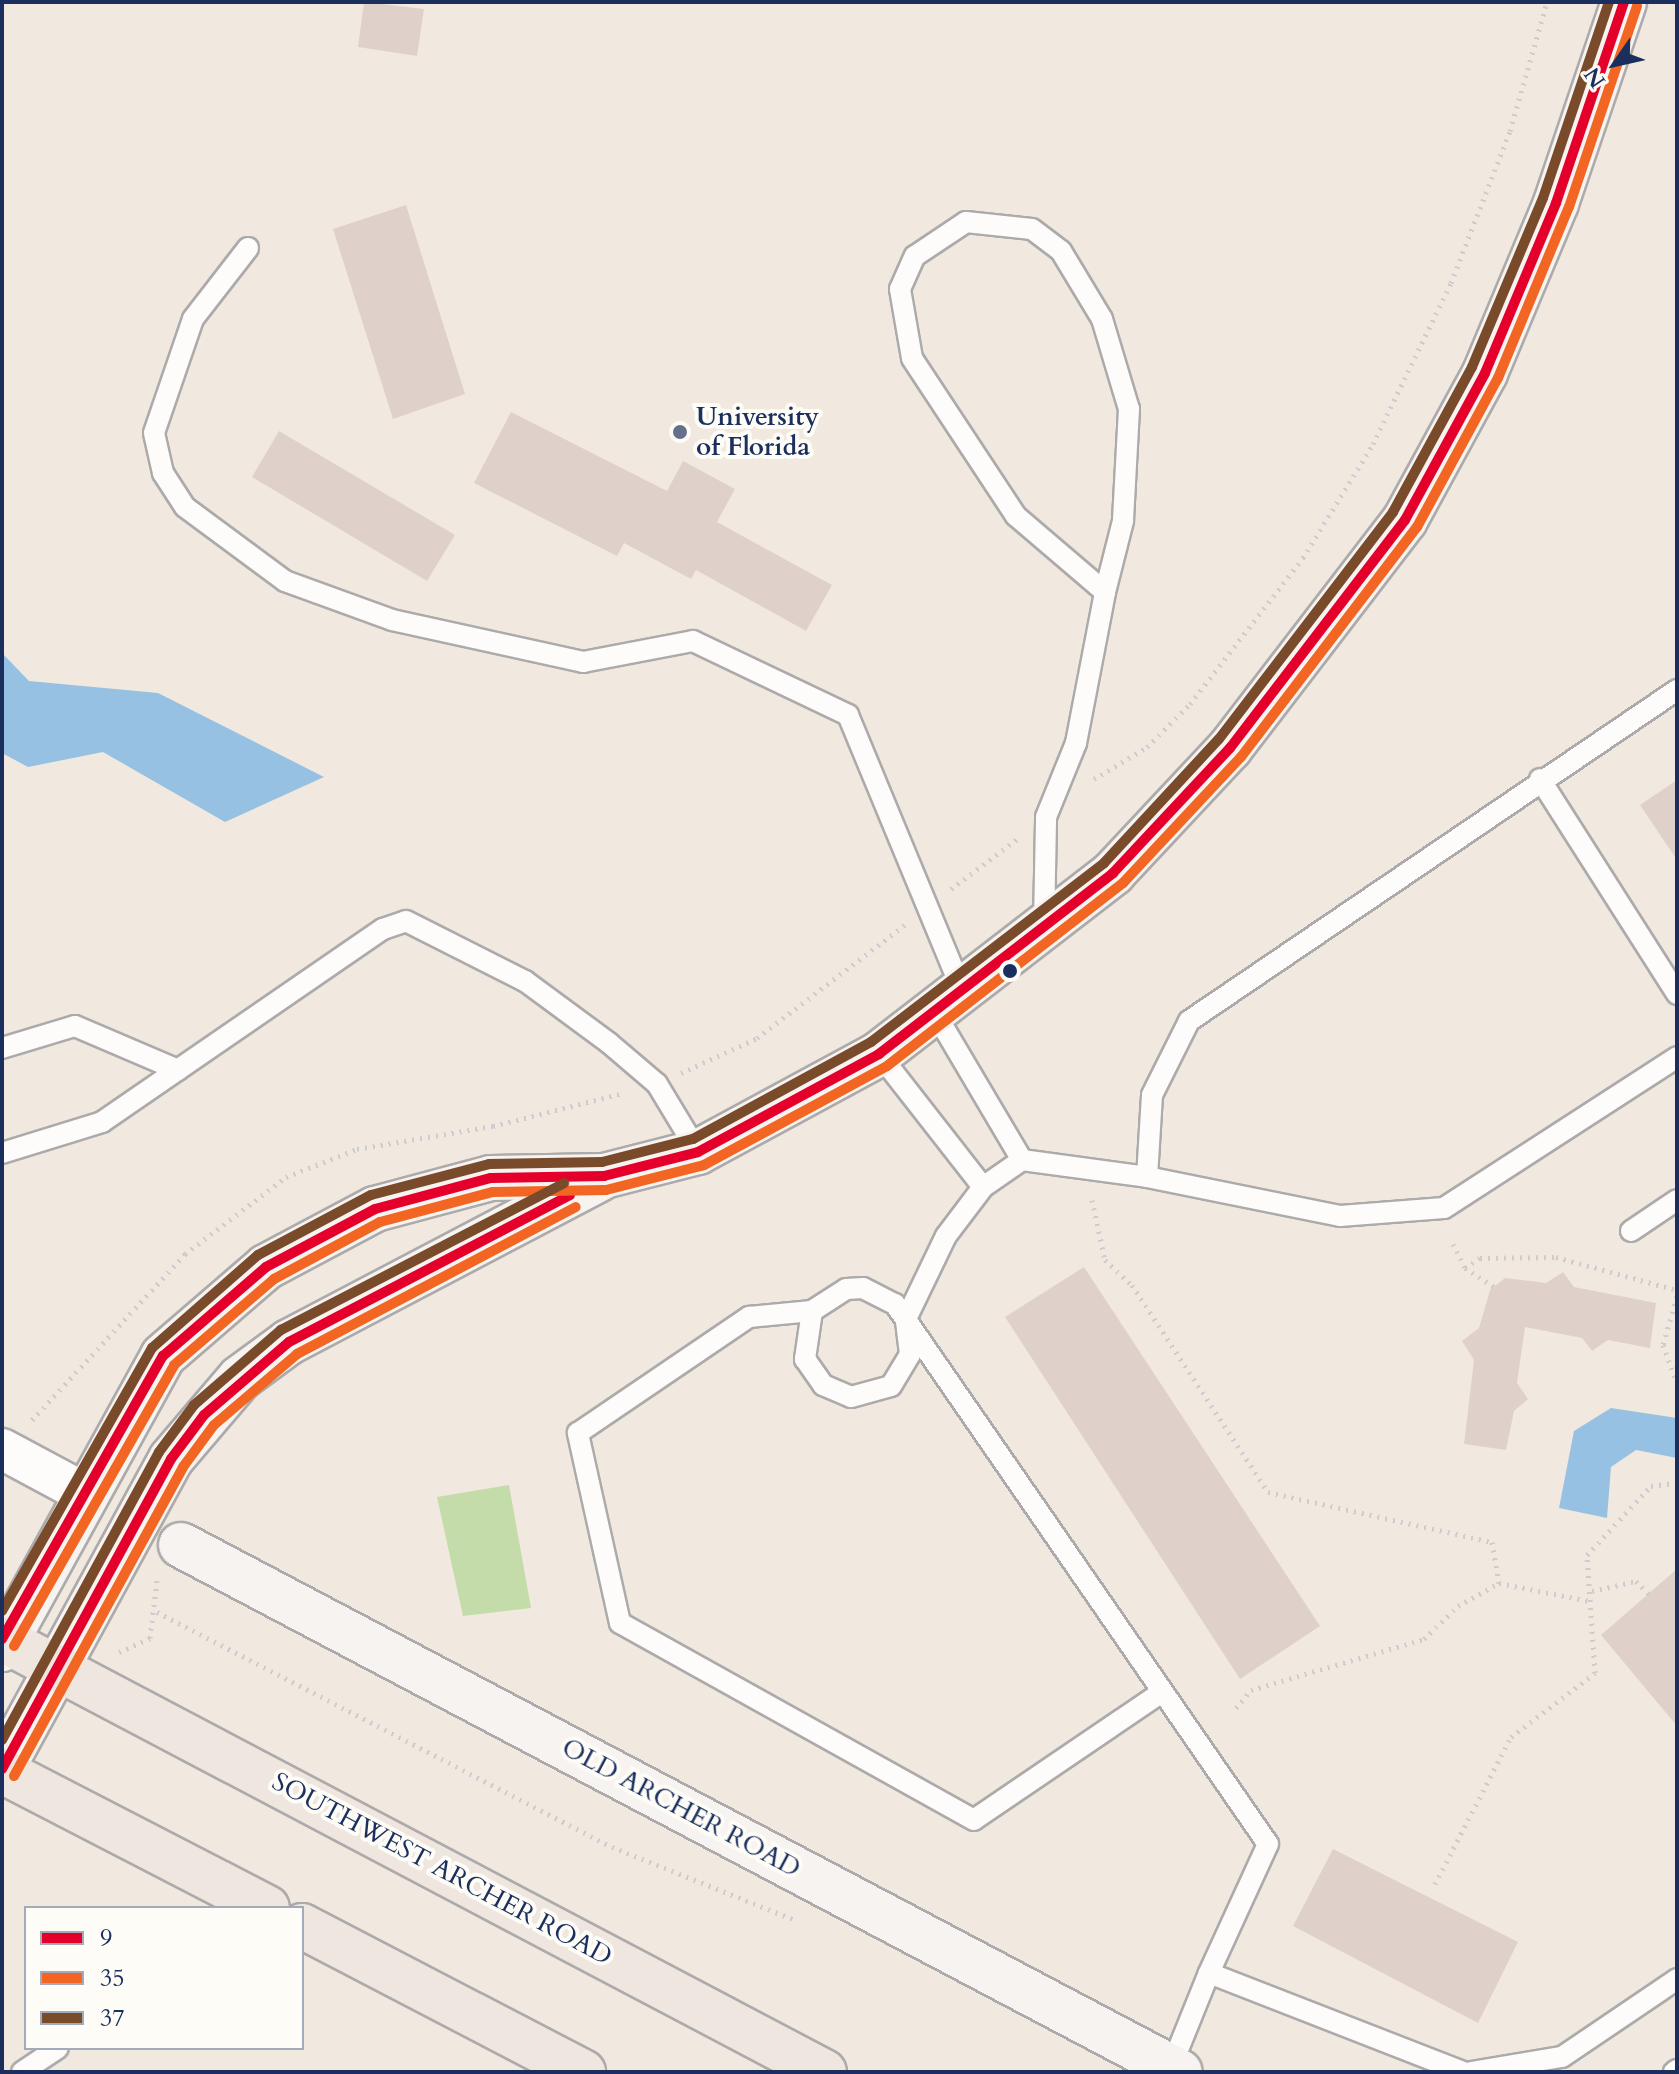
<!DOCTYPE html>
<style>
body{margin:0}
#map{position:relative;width:1679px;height:2074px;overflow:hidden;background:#f1e9df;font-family:Cardo,serif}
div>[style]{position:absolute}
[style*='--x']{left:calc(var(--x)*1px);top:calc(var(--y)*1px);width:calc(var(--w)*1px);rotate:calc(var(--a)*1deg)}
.green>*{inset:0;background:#c4dbaa}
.water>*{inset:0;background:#97c1e2}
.building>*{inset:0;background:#dfd1ca}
.path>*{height:5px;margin-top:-2.5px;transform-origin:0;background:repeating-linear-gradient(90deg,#cdcdcf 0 2px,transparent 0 8px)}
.roads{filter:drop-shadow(2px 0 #acaaaa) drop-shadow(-2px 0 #acaaaa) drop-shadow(0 2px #acaaaa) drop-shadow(0 -2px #acaaaa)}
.lane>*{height:20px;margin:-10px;padding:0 10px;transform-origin:10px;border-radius:10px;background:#fdfcfa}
.street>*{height:40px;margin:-20px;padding:0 20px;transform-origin:20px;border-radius:20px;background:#fdfcfa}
.secondary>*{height:44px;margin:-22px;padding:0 22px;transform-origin:22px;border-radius:22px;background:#f7f3f0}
.primary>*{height:44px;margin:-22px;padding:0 22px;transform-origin:22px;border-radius:22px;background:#efe6df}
.bus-1>*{height:10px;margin:-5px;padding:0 5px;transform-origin:5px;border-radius:5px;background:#e4002b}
.bus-2>*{height:10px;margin:-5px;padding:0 5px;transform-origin:5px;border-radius:5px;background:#f26522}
.bus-3>*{height:10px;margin:-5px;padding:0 5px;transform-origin:5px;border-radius:5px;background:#7a4b2a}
.dots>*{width:22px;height:22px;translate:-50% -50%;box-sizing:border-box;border:4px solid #fdfcf7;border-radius:50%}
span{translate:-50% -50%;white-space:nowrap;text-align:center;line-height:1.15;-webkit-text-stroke:8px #fdfcf7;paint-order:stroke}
.poi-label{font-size:26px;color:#1b2f5e;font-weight:700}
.left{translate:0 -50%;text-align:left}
.street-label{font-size:26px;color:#1b2f5e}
.frame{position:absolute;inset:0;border:4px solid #1b2f5e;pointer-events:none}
.legend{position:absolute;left:24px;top:1906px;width:280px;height:144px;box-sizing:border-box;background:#fdfcf7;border:2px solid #a3aaba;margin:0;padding:10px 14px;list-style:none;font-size:24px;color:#1b2f5e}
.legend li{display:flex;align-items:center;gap:16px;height:40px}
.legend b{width:40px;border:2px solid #a3aaba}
.north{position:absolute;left:1575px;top:24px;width:80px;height:80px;-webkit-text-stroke:6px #fdfcf7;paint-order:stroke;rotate:236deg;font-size:22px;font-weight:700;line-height:32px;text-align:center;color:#1b2f5e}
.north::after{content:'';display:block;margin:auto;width:28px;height:36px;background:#1b2f5e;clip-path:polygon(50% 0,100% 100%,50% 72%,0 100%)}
</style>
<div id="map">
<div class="green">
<i style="clip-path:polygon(509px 1485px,531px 1608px,463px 1616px,437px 1497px)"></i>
</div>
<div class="water">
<i style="clip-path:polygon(2px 653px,29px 681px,158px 693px,324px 777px,225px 822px,103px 752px,28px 767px,2px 753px)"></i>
<i style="clip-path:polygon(1611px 1408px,1677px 1418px,1677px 1458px,1636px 1450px,1611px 1467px,1607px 1518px,1559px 1508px,1574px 1431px)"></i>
</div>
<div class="building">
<i style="clip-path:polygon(364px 2px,424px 9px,417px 56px,358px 47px)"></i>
<i style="clip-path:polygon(406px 205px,465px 394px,393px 419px,333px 229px)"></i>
<i style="clip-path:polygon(511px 412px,667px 491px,683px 461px,735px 489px,717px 522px,832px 585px,806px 631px,696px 570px,691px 579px,624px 543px,617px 556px,474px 483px)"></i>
<i style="clip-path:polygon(279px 431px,455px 535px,427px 581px,252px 477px)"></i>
<i style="clip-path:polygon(1677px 780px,1677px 860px,1640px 805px)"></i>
<i style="clip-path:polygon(1084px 1267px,1320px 1626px,1240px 1679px,1005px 1317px)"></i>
<i style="clip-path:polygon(1563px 1272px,1574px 1287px,1656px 1303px,1650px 1348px,1608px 1340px,1592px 1351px,1582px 1338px,1525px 1327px,1517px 1383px,1528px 1399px,1514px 1411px,1506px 1450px,1464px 1444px,1474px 1360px,1462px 1341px,1479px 1328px,1490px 1290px,1505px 1278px,1546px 1283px)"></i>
<i style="clip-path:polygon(1677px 1569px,1677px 1726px,1601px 1635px)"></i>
<i style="clip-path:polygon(1333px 1849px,1518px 1942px,1478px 2023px,1293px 1926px)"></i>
</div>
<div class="path">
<i style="--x:1094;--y:779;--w:62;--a:-31.1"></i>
<i style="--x:1147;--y:747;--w:61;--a:-45"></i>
<i style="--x:1190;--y:704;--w:185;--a:-52.3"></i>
<i style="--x:1303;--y:558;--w:134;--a:-58.4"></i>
<i style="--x:1373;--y:444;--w:179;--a:-64.2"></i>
<i style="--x:1451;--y:283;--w:163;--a:-68.8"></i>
<i style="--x:1510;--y:131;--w:134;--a:-74"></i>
<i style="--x:951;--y:889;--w:83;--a:-37.1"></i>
<i style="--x:681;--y:1073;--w:84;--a:-24.7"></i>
<i style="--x:757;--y:1038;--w:186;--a:-37.4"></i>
<i style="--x:1092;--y:1200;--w:61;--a:77.8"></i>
<i style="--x:1105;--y:1260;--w:37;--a:43"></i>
<i style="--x:1132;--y:1285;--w:248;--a:56.7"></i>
<i style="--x:1268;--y:1492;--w:230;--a:12.6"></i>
<i style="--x:1492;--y:1542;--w:42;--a:80.3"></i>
<i style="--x:1453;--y:1244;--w:27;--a:63"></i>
<i style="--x:1465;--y:1268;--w:35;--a:33"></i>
<i style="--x:1465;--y:1268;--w:18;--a:-34"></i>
<i style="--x:1480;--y:1258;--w:76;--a:-0.8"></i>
<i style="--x:1556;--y:1257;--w:125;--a:15.3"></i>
<i style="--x:1677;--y:1296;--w:51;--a:105.9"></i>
<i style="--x:1663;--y:1345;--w:40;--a:69.8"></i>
<i style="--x:32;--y:1420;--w:226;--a:-47.3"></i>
<i style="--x:185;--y:1254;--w:127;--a:-37.3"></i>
<i style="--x:286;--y:1177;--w:76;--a:-21.5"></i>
<i style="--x:357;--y:1149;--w:138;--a:-9.6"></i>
<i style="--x:493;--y:1126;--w:134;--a:-14.2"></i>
<i style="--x:1592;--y:1591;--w:45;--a:-12.8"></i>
<i style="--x:1636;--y:1581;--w:18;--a:45"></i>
<i style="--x:157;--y:1612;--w:512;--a:27.32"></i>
<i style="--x:612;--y:1847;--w:195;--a:21.7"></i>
<i style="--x:119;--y:1652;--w:34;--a:-24"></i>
<i style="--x:150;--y:1638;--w:58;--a:-83.1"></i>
<i style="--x:1236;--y:1708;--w:23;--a:-50"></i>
<i style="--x:1251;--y:1690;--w:180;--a:-16.4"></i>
<i style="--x:1424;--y:1639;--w:47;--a:-44.1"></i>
<i style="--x:1458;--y:1606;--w:47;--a:-29.3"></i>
<i style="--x:1499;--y:1583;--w:92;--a:11.3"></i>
<i style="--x:1435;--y:1884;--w:165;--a:-62.7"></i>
<i style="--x:1511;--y:1737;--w:106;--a:-37.3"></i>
<i style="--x:1595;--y:1673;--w:118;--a:-93.9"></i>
<i style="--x:1587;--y:1555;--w:94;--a:-47.2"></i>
<i style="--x:1651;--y:1486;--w:26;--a:-7"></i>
</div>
<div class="roads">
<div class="lane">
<i style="--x:248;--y:248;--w:90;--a:127.8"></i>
<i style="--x:193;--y:319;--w:120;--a:108.9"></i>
<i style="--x:154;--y:433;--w:41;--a:77.3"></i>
<i style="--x:163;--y:473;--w:40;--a:57.1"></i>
<i style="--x:185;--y:507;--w:124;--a:36.5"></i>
<i style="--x:285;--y:581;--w:114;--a:20"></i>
<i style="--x:392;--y:620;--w:196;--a:12.4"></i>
<i style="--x:583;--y:662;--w:112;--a:-10.8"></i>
<i style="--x:693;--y:641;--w:172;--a:25.5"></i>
<i style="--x:848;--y:715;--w:301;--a:67.5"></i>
<i style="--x:1540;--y:779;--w:255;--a:57.5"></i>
<i style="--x:1044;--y:925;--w:108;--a:-88.9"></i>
<i style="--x:1046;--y:817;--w:80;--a:-67.9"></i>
<i style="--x:1076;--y:743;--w:154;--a:-79.1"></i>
<i style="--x:1105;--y:592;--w:117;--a:-139.5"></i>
<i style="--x:1016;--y:516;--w:189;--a:-123.4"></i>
<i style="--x:912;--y:358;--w:70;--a:-99.9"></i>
<i style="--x:900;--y:289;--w:36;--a:-66"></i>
<i style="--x:915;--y:256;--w:61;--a:-33.7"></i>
<i style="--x:966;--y:222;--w:66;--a:6.1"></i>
<i style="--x:1032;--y:229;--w:36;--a:37"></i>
<i style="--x:1061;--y:251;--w:79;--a:58.9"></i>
<i style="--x:1102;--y:319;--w:94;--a:73.3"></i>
<i style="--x:1129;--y:409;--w:112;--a:93.1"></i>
<i style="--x:1123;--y:521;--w:73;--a:104.2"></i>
<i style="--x:935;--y:1013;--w:171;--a:59.4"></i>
<i style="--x:2;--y:1048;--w:76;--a:-16.8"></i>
<i style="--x:75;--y:1026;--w:112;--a:23.1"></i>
<i style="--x:879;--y:1054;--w:169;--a:52"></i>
<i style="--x:2;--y:1153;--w:105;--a:-17.2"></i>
<i style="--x:102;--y:1122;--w:341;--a:-34.5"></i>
<i style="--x:383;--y:929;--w:24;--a:-19"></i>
<i style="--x:406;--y:921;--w:133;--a:26.8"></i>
<i style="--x:525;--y:981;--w:104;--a:36.4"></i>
<i style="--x:609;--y:1043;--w:63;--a:40.5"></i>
<i style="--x:657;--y:1084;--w:79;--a:58.9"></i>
<i style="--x:1147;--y:1177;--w:197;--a:11.4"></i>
<i style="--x:1340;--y:1216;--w:104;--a:-4.4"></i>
<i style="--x:1444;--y:1208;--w:278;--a:-32.9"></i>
<i style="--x:1631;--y:1231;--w:55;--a:-34"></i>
<i style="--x:812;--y:1311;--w:49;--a:98.3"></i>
<i style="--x:805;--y:1359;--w:32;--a:55"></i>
<i style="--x:823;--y:1385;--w:30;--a:23"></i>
<i style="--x:851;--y:1397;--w:41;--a:-15.4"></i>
<i style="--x:891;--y:1386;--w:37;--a:-59"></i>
<i style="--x:910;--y:1354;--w:35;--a:-97"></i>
<i style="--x:906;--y:1319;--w:92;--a:-64.3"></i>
<i style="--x:946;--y:1236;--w:61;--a:-52.9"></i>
<i style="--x:983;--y:1187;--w:47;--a:-34.7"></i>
<i style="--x:1022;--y:1160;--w:126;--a:7.7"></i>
<i style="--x:1147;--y:1177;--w:82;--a:-86.5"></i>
<i style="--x:1152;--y:1095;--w:83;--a:-63.4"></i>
<i style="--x:1189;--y:1021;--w:590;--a:-34.15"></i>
<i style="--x:1162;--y:1692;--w:227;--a:145.8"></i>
<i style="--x:974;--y:1820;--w:405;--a:-150.9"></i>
<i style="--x:620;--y:1623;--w:195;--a:-102.5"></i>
<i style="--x:578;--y:1433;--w:207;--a:-34.2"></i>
<i style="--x:749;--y:1317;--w:63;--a:-5.4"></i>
<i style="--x:812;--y:1311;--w:40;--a:-32.9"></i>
<i style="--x:846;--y:1289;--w:17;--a:-3"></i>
<i style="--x:863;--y:1288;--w:36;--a:27"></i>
<i style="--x:895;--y:1304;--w:656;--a:55.37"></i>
<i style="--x:1268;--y:1844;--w:142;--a:114.6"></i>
<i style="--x:1209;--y:1973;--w:273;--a:21.3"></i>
<i style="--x:1171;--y:2067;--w:101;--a:-68"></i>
<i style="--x:22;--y:2072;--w:43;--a:-33.7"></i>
<i style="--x:1471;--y:2072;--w:92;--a:-9.4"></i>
<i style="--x:1562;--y:2057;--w:139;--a:-34.1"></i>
<i style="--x:1674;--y:2072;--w:4;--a:-34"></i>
</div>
<div class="street">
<i style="--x:2;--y:1449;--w:95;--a:28.2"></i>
</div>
<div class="secondary">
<i style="--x:181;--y:1545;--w:1129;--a:27.81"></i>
<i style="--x:2;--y:1649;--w:334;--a:-61.2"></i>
<i style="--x:163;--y:1356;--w:136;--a:-40.8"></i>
<i style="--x:266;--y:1267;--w:123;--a:-28"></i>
<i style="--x:375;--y:1209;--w:120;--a:-15"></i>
<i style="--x:491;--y:1178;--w:113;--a:-1"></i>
<i style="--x:604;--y:1176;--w:97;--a:-14.3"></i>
<i style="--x:698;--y:1152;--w:206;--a:-28.4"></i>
<i style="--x:879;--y:1054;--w:296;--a:-37.7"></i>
<i style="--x:1113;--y:873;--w:171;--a:-46.9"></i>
<i style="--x:1230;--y:748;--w:287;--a:-52.5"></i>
<i style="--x:1405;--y:520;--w:167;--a:-61.4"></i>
<i style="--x:1485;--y:373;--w:184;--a:-67.3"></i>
<i style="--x:1556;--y:203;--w:212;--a:-71.3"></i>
<i style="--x:2;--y:1769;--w:353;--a:-61.4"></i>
<i style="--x:171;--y:1459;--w:106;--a:-49.6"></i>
<i style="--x:240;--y:1378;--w:61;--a:-36.3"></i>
<i style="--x:289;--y:1342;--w:350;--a:-27.7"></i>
</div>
<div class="primary">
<i style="--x:2;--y:1639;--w:929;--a:27.78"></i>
<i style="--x:2;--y:1771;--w:298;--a:27.3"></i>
<i style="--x:302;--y:1926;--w:317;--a:27.5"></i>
</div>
</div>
<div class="bus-1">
<i style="--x:2;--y:1639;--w:326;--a:-60.4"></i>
<i style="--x:163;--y:1356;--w:136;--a:-40.8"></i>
<i style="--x:266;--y:1267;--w:123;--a:-28"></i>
<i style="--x:375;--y:1209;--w:120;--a:-15"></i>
<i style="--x:491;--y:1178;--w:113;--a:-1"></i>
<i style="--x:604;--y:1176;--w:97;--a:-14.3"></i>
<i style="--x:698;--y:1152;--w:206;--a:-28.4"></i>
<i style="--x:879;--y:1054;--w:296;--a:-37.7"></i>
<i style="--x:1113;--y:873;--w:171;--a:-46.9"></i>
<i style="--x:1230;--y:748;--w:287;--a:-52.5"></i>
<i style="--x:1405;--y:520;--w:167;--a:-61.4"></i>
<i style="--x:1485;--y:373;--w:184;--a:-67.3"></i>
<i style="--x:1556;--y:203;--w:212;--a:-71.3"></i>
<i style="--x:2;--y:1769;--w:353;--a:-61.4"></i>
<i style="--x:171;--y:1459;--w:55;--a:-53.1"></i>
<i style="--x:204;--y:1415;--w:112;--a:-40.7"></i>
<i style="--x:289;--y:1342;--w:317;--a:-27.6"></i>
</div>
<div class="bus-2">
<i style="--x:14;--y:1646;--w:323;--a:-60.3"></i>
<i style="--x:174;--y:1365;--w:132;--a:-40.7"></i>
<i style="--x:274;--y:1279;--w:120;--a:-28.3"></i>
<i style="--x:380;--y:1222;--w:117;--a:-14.9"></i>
<i style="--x:493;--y:1192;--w:113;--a:-1"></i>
<i style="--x:606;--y:1190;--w:101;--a:-14.3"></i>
<i style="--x:704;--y:1165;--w:208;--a:-28.4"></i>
<i style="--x:887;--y:1066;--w:299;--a:-37.8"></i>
<i style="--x:1123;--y:883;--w:173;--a:-46.9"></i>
<i style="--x:1241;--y:757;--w:290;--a:-52.6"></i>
<i style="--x:1417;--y:527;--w:170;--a:-61.5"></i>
<i style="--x:1498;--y:378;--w:185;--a:-67.5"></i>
<i style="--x:1569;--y:207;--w:212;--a:-71.3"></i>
<i style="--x:14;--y:1776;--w:352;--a:-61.3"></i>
<i style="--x:183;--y:1467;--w:52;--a:-53.6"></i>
<i style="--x:214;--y:1425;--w:109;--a:-40.5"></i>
<i style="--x:297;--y:1354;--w:315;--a:-27.8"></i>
</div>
<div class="bus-3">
<i style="--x:2;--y:1611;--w:303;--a:-60.3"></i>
<i style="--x:152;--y:1348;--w:141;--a:-41.3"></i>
<i style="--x:258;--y:1255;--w:128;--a:-28"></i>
<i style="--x:371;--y:1195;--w:122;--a:-14.7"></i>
<i style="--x:489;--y:1164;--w:113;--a:-1"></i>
<i style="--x:602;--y:1162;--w:94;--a:-14.2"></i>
<i style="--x:693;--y:1139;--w:203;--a:-28.6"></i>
<i style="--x:871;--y:1042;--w:294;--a:-37.5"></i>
<i style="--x:1104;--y:863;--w:169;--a:-47.2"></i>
<i style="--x:1219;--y:739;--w:286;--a:-52.5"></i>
<i style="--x:1393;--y:512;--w:165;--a:-61.4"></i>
<i style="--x:1472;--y:367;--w:183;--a:-67.2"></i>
<i style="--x:1543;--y:198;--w:207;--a:-71.4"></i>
<i style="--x:2;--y:1740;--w:328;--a:-61.4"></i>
<i style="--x:159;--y:1452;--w:59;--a:-53.3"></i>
<i style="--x:194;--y:1405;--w:115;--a:-40.8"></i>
<i style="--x:281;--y:1330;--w:319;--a:-27.4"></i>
</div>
<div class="dots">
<i style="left:680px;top:432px;background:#66708b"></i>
<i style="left:1010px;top:971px;background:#1b2f5e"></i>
</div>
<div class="poi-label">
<span class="left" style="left:696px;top:432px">University<br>of Florida</span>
</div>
<div class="street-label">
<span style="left:681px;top:1808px;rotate:28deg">OLD ARCHER ROAD</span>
<span style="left:442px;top:1869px;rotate:28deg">SOUTHWEST ARCHER ROAD</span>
</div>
<div class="frame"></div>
<ul class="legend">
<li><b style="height:10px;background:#e4002b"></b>9</li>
<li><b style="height:10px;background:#f26522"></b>35</li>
<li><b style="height:10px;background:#7a4b2a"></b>37</li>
</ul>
<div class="north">N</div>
</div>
